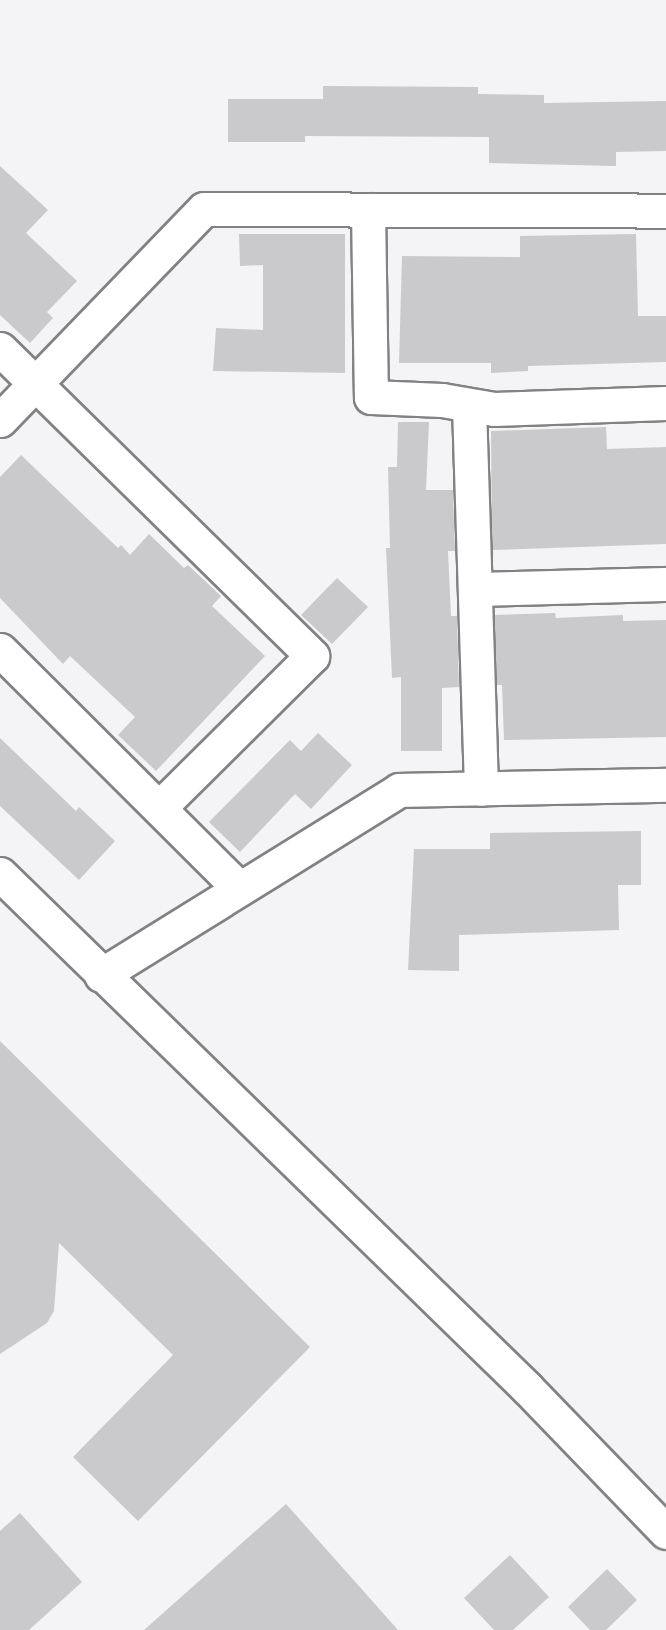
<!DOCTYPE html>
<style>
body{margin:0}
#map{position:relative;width:666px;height:1630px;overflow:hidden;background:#f4f3f6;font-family:"PT Sans Narrow",sans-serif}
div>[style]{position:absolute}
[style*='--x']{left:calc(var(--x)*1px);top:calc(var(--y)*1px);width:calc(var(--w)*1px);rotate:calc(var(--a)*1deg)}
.building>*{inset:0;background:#cac9cc}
.roads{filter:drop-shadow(2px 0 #828184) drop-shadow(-2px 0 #828184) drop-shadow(0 2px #828184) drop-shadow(0 -2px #828184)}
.street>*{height:33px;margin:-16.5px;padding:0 16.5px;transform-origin:16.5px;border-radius:16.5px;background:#fff}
.secondary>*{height:33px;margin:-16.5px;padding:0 16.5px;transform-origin:16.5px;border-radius:16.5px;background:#fff}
span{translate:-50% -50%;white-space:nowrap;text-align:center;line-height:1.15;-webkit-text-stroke:4.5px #fff;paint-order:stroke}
</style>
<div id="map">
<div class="building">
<i style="clip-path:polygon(323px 86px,478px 87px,478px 94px,544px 95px,544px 103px,666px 101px,666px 151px,616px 152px,616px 166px,572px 165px,489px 163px,489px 137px,305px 136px,305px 142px,228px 142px,228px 99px,323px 99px)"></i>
<i style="clip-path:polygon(0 166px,48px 210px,26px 233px,77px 281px,47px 312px,53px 318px,30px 343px,0 315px)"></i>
<i style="clip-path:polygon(239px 234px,345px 234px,345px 373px,213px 371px,216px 328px,263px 330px,263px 265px,240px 266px)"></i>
<i style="clip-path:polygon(636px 234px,638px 316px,666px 316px,666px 362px,528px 366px,528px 371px,491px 373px,491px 363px,399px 363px,402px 256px,520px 257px,520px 236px)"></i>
<i style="clip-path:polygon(398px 422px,429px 422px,426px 490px,453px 490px,455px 551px,448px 551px,451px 616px,457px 616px,459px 687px,442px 688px,442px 751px,401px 751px,401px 677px,392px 678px,386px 548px,390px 548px,388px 467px,397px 467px)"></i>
<i style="clip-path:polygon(606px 427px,607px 449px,666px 447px,666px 544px,492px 550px,491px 431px)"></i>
<i style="clip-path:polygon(21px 455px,118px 548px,121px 545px,130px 555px,149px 534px,184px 568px,188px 565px,221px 596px,212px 606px,265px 656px,156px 771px,118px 735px,135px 717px,70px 656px,63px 664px,0 598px,0 477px)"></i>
<i style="clip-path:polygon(337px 578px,368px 607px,332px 644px,301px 615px)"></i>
<i style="clip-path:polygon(555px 613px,556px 618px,623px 615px,623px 621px,666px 620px,666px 737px,504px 740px,502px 685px,497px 685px,494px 615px)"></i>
<i style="clip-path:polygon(318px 733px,352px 765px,311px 809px,295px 794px,240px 852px,209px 822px,290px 740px,301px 751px)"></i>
<i style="clip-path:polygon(0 738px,76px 811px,79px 807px,115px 841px,79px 880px,0 806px)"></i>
<i style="clip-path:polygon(641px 831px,641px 885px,618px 885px,619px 930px,459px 935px,459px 971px,408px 970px,414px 849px,490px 849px,490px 833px)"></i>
<i style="clip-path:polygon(0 1041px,310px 1347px,138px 1521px,73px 1457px,173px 1355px,59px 1243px,54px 1311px,47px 1323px,0 1354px)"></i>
<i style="clip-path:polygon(286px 1504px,398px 1630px,144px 1630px)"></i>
<i style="clip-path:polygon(20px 1513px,82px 1582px,29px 1630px,0 1630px,0 1531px)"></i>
<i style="clip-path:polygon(510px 1555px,549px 1597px,513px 1630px,494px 1630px,464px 1598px)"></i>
<i style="clip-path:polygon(607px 1569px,637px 1600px,606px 1630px,590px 1630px,568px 1607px)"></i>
</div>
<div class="roads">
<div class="street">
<i style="--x:368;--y:210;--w:187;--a:89.1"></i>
<i style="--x:371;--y:397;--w:71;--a:2.4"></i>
<i style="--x:442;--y:400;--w:53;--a:9.8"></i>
<i style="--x:494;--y:409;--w:172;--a:-2"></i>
<i style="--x:0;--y:349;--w:438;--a:44.5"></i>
<i style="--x:312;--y:656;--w:214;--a:135.2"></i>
<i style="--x:469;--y:406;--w:383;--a:88.2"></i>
<i style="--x:0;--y:420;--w:293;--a:-46"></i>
<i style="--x:204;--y:209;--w:462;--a:0.2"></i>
<i style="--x:475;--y:589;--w:191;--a:-1.5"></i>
<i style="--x:0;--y:650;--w:337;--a:44.9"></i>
<i style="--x:101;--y:975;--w:351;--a:-31.8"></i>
<i style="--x:399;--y:790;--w:267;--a:-1.1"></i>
</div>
<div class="secondary">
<i style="--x:0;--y:874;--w:736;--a:44.28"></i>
<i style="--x:527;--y:1388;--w:200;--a:46"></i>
</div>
</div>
</div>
